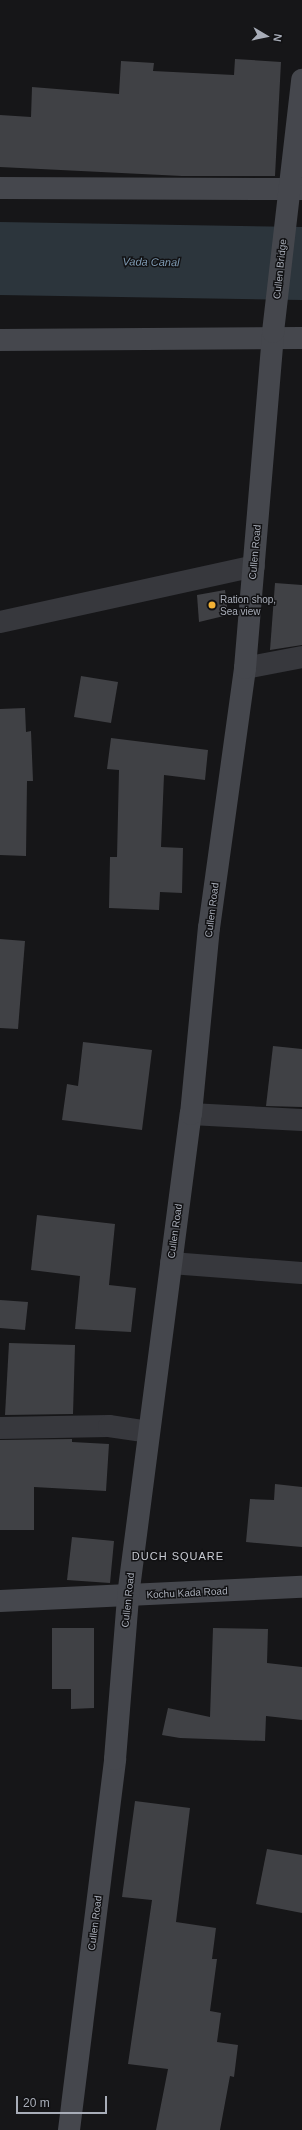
<!DOCTYPE html>
<style>
body{margin:0}
#map{position:relative;width:302px;height:2130px;overflow:hidden;background:#161618;font-family:Arial,sans-serif}
div>[style]{position:absolute}
[style*='--x']{left:calc(var(--x)*1px);top:calc(var(--y)*1px);width:calc(var(--w)*1px);rotate:calc(var(--a)*1deg)}
.water>*{inset:0;background:#2c353c}
.building>*{inset:0;background:#404145}
.street>*{height:22px;margin:-11px;padding:0 11px;transform-origin:11px;border-radius:11px;background:#37383d}
.secondary>*{height:22px;margin:-11px;padding:0 11px;transform-origin:11px;border-radius:11px;background:#45474d}
.dots>*{width:11px;height:11px;translate:-50% -50%;box-sizing:border-box;border:2px solid #111113;border-radius:50%}
span{translate:-50% -50%;white-space:nowrap;text-align:center;line-height:1.15;-webkit-text-stroke:3px #111113;paint-order:stroke}
.street-label{font-size:10px;color:#a8adb8}
.poi-label{font-size:10px;color:#a8adb8}
.left{translate:0 -50%;text-align:left}
.water-label{font-size:11px;color:#7f9bb3;font-style:italic}
.neighbourhood-label{font-size:11px;color:#c9ccd4;letter-spacing:1px}
.north{position:absolute;left:246px;top:16px;width:40px;height:40px;-webkit-text-stroke:3px #111113;paint-order:stroke;rotate:99deg;font-size:11px;font-weight:700;line-height:16px;text-align:center;color:#a8adb8}
.north::after{content:'';display:block;margin:auto;width:14px;height:18px;background:#a8adb8;clip-path:polygon(50% 0,100% 100%,50% 72%,0 100%)}
.scale{position:absolute;left:16px;top:2096px;width:91px;height:18px;box-sizing:border-box;border:2px solid #a8adb8;border-top:0;padding-left:5px;font-size:12px;line-height:14px;white-space:nowrap;color:#a8adb8;-webkit-text-stroke:3px #111113;paint-order:stroke}
</style>
<div id="map">
<div class="water">
<i style="clip-path:polygon(0 222px,302px 227px,302px 300px,0 295px)"></i>
</div>
<div class="building">
<i style="clip-path:polygon(235px 59px,281px 62px,275px 176px,182px 176px,0 167px,0 115px,31px 117px,32px 87px,119px 94px,121px 61px,154px 63px,153px 71px,234px 75px)"></i>
<i style="clip-path:polygon(275px 583px,302px 585px,302px 645px,270px 650px)"></i>
<i style="clip-path:polygon(225px 590px,228px 615px,199px 622px,197px 595px)"></i>
<i style="clip-path:polygon(81px 676px,118px 682px,111px 723px,74px 717px)"></i>
<i style="clip-path:polygon(25px 708px,26px 732px,31px 731px,33px 781px,27px 781px,26px 856px,0 855px,0 709px)"></i>
<i style="clip-path:polygon(111px 738px,208px 750px,205px 780px,164px 775px,161px 847px,183px 848px,182px 893px,160px 892px,159px 910px,109px 908px,110px 857px,117px 857px,119px 770px,107px 769px)"></i>
<i style="clip-path:polygon(0 939px,25px 941px,18px 1029px,0 1028px)"></i>
<i style="clip-path:polygon(83px 1042px,152px 1050px,142px 1130px,62px 1120px,67px 1084px,78px 1086px)"></i>
<i style="clip-path:polygon(273px 1046px,302px 1049px,302px 1107px,266px 1106px)"></i>
<i style="clip-path:polygon(37px 1215px,115px 1224px,109px 1285px,136px 1288px,131px 1332px,75px 1329px,80px 1276px,31px 1270px)"></i>
<i style="clip-path:polygon(0 1300px,28px 1302px,25px 1330px,0 1328px)"></i>
<i style="clip-path:polygon(9px 1343px,75px 1345px,73px 1414px,5px 1415px)"></i>
<i style="clip-path:polygon(72px 1439px,72px 1442px,109px 1444px,106px 1491px,34px 1487px,34px 1530px,0 1530px,0 1440px)"></i>
<i style="clip-path:polygon(275px 1484px,302px 1487px,302px 1547px,246px 1542px,250px 1499px,274px 1500px)"></i>
<i style="clip-path:polygon(72px 1537px,114px 1541px,110px 1583px,67px 1580px)"></i>
<i style="clip-path:polygon(52px 1628px,94px 1628px,94px 1708px,71px 1709px,71px 1689px,52px 1689px)"></i>
<i style="clip-path:polygon(213px 1628px,268px 1629px,267px 1663px,302px 1667px,302px 1720px,266px 1716px,265px 1741px,180px 1738px,162px 1735px,168px 1708px,210px 1717px)"></i>
<i style="clip-path:polygon(135px 1801px,190px 1808px,176px 1922px,216px 1928px,212px 1959px,217px 1959px,210px 2011px,221px 2013px,217px 2042px,238px 2045px,234px 2077px,230px 2076px,220px 2130px,156px 2130px,168px 2069px,128px 2064px,152px 1900px,122px 1897px)"></i>
<i style="clip-path:polygon(267px 1849px,302px 1855px,302px 1913px,256px 1904px)"></i>
</div>
<div class="street">
<i style="--x:0;--y:622;--w:260;--a:-12.4"></i>
<i style="--x:245;--y:668;--w:58;--a:-10.9"></i>
<i style="--x:191;--y:1114;--w:111;--a:3.1"></i>
<i style="--x:171;--y:1263;--w:131;--a:4.4"></i>
<i style="--x:0;--y:1428;--w:109;--a:-1.1"></i>
<i style="--x:109;--y:1426;--w:40;--a:8.5"></i>
</div>
<div class="secondary">
<i style="--x:0;--y:188;--w:302;--a:0.2"></i>
<i style="--x:0;--y:340;--w:302;--a:-0.4"></i>
<i style="--x:0;--y:1601;--w:302;--a:-2.7"></i>
<i style="--x:69;--y:2130;--w:374;--a:-82.9"></i>
<i style="--x:115;--y:1759;--w:164;--a:-85.4"></i>
<i style="--x:128;--y:1596;--w:486;--a:-82.6"></i>
<i style="--x:191;--y:1114;--w:187;--a:-84.5"></i>
<i style="--x:209;--y:928;--w:262;--a:-82.1"></i>
<i style="--x:245;--y:668;--w:337;--a:-85.2"></i>
<i style="--x:273;--y:332;--w:254;--a:-83.4"></i>
</div>
<div class="dots">
<i style="left:212px;top:605px;background:#f2b134"></i>
</div>
<div class="street-label">
<span style="left:280px;top:269px;rotate:-84deg">Cullen Bridge</span>
<span style="left:255px;top:552px;rotate:-85deg">Cullen Road</span>
<span style="left:212px;top:910px;rotate:-83deg">Cullen Road</span>
<span style="left:175px;top:1231px;rotate:-82deg">Cullen Road</span>
<span style="left:187px;top:1593px;rotate:-3deg">Kochu Kada Road</span>
<span style="left:128px;top:1600px;rotate:-84deg">Cullen Road</span>
<span style="left:95px;top:1923px;rotate:-83deg">Cullen Road</span>
</div>
<div class="poi-label">
<span class="left" style="left:220px;top:605px">Ration shop,<br>Sea view</span>
</div>
<div class="water-label">
<span style="left:151px;top:262px;rotate:1deg">Vada Canal</span>
</div>
<div class="neighbourhood-label">
<span style="left:178px;top:1556px">DUCH SQUARE</span>
</div>
<div class="north">N</div>
<div class="scale">20 m</div>
</div>
